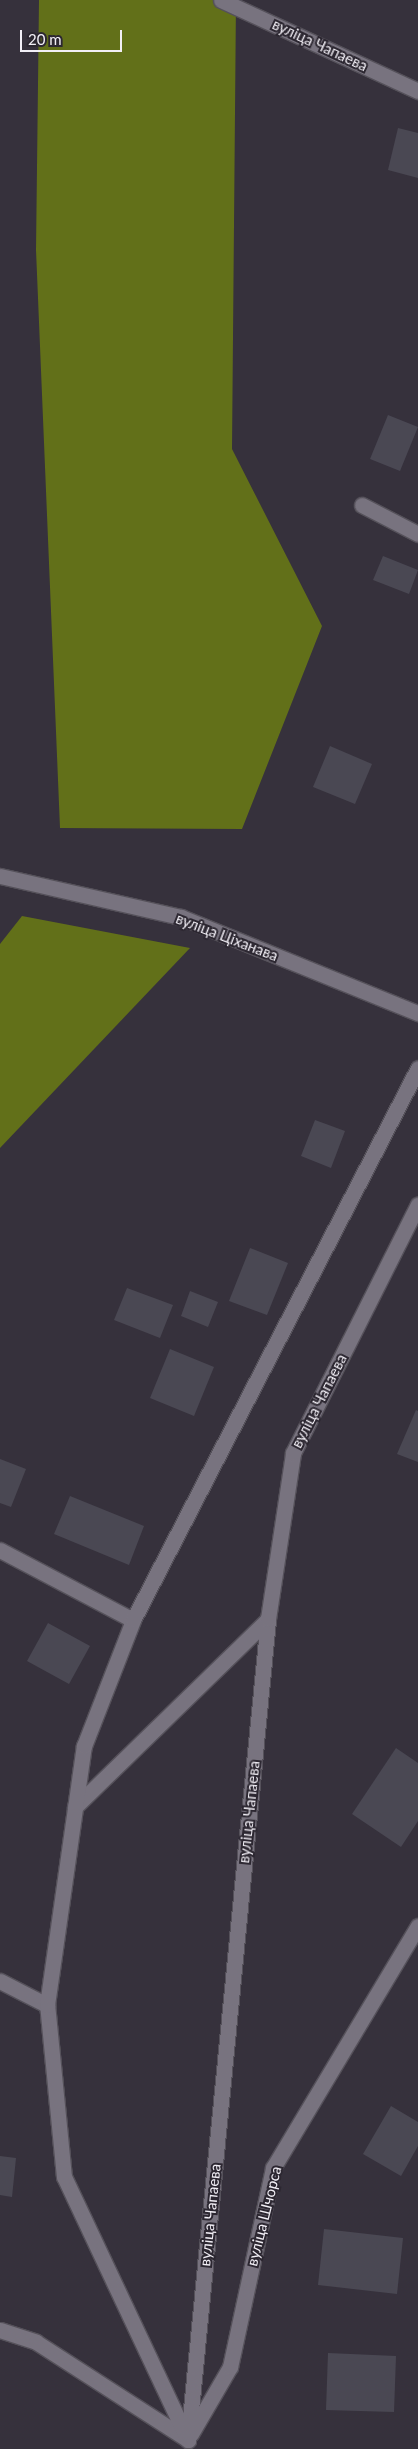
<!DOCTYPE html>
<meta charset="utf-8">
<style>
body{margin:0}
#map{position:relative;width:418px;height:2449px;overflow:hidden;background:#36313c;font-family:Lato,sans-serif}
div>[style]{position:absolute}
[style*='--x']{left:calc(var(--x)*1px);top:calc(var(--y)*1px);width:calc(var(--w)*1px);rotate:calc(var(--a)*1deg)}
.forest>*{inset:0;background:#627019}
.building>*{inset:0;background:#4a4853}
.roads{filter:drop-shadow(1px 0 #55515a) drop-shadow(-1px 0 #55515a) drop-shadow(0 1px #55515a) drop-shadow(0 -1px #55515a)}
.minor>*{height:15px;margin:-7.5px;padding:0 7.5px;transform-origin:7.5px;border-radius:7.5px;background:#78737f}
span{translate:-50% -50%;white-space:nowrap;text-align:center;line-height:1.15;-webkit-text-stroke:4px #2c2731;paint-order:stroke}
.street-label{font-size:15px;color:#f2eff6}
.scale{position:absolute;left:20px;top:30px;width:102px;height:22px;box-sizing:border-box;border:2px solid #f2eff6;border-top:0;padding-left:6px;font-size:15px;line-height:18px;white-space:nowrap;color:#f2eff6;-webkit-text-stroke:4px #2c2731;paint-order:stroke}
</style>
<div id="map">
<div class="forest">
<i style="clip-path:polygon(39px 0,236px 0,232px 449px,322px 626px,242px 829px,60px 828px,36px 250px)"></i>
<i style="clip-path:polygon(22px 916px,190px 948px,0 1148px,0 944px)"></i>
</div>
<div class="building">
<i style="clip-path:polygon(398px 128px,418px 133px,418px 178px,388px 170px)"></i>
<i style="clip-path:polygon(388px 415px,418px 427px,400px 471px,370px 459px)"></i>
<i style="clip-path:polygon(383px 556px,418px 570px,409px 594px,373px 580px)"></i>
<i style="clip-path:polygon(330px 746px,372px 764px,355px 804px,313px 787px)"></i>
<i style="clip-path:polygon(315px 1120px,345px 1131px,331px 1168px,301px 1156px)"></i>
<i style="clip-path:polygon(250px 1248px,288px 1263px,267px 1315px,229px 1301px)"></i>
<i style="clip-path:polygon(127px 1288px,173px 1305px,160px 1338px,114px 1320px)"></i>
<i style="clip-path:polygon(190px 1291px,218px 1302px,208px 1327px,181px 1316px)"></i>
<i style="clip-path:polygon(170px 1349px,214px 1367px,194px 1416px,150px 1398px)"></i>
<i style="clip-path:polygon(416px 1410px,418px 1411px,418px 1462px,397px 1454px)"></i>
<i style="clip-path:polygon(0 1459px,26px 1469px,11px 1507px,0 1503px)"></i>
<i style="clip-path:polygon(70px 1496px,144px 1526px,129px 1565px,54px 1534px)"></i>
<i style="clip-path:polygon(48px 1623px,90px 1646px,69px 1684px,27px 1661px)"></i>
<i style="clip-path:polygon(396px 1748px,418px 1763px,418px 1821px,401px 1847px,352px 1814px)"></i>
<i style="clip-path:polygon(391px 2106px,418px 2122px,418px 2146px,401px 2176px,363px 2154px)"></i>
<i style="clip-path:polygon(0 2156px,16px 2158px,12px 2197px,0 2195px)"></i>
<i style="clip-path:polygon(324px 2229px,403px 2238px,397px 2294px,318px 2285px)"></i>
<i style="clip-path:polygon(328px 2353px,396px 2356px,394px 2412px,326px 2410px)"></i>
</div>
<div class="roads">
<div class="minor">
<i style="--x:221;--y:0;--w:217;--a:24.8"></i>
<i style="--x:362;--y:505;--w:63;--a:27.4"></i>
<i style="--x:0;--y:876;--w:186;--a:12.8"></i>
<i style="--x:181;--y:917;--w:256;--a:22.1"></i>
<i style="--x:0;--y:1550;--w:150;--a:27.8"></i>
<i style="--x:75;--y:1807;--w:269;--a:-44.2"></i>
<i style="--x:0;--y:1981;--w:53;--a:27.1"></i>
<i style="--x:0;--y:2330;--w:38;--a:18"></i>
<i style="--x:36;--y:2342;--w:181;--a:32.8"></i>
<i style="--x:191;--y:2434;--w:78;--a:-59.8"></i>
<i style="--x:230;--y:2367;--w:204;--a:-77.8"></i>
<i style="--x:273;--y:2168;--w:282;--a:-59.1"></i>
<i style="--x:188;--y:2440;--w:291;--a:-115.2"></i>
<i style="--x:64;--y:2177;--w:173;--a:-95.6"></i>
<i style="--x:47;--y:2005;--w:262;--a:-81.9"></i>
<i style="--x:84;--y:1746;--w:135;--a:-68.7"></i>
<i style="--x:133;--y:1620;--w:621;--a:-62.69"></i>
<i style="--x:188;--y:2440;--w:825;--a:-84.43"></i>
<i style="--x:268;--y:1619;--w:168;--a:-81.4"></i>
<i style="--x:293;--y:1453;--w:278;--a:-63.3"></i>
</div>
</div>
<div class="street-label">
<span style="left:320px;top:45px;rotate:25deg">вуліца Чапаева</span>
<span style="left:227px;top:937px;rotate:21deg">вуліца Ціханава</span>
<span style="left:319px;top:1401px;rotate:-63deg">вуліца Чапаева</span>
<span style="left:249px;top:1812px;rotate:-84deg">вуліца Чапаева</span>
<span style="left:210px;top:2215px;rotate:-84deg">вуліца Чапаева</span>
<span style="left:264px;top:2216px;rotate:-76deg">вуліца Шчорса</span>
</div>
<div class="scale">20 m</div>
</div>
